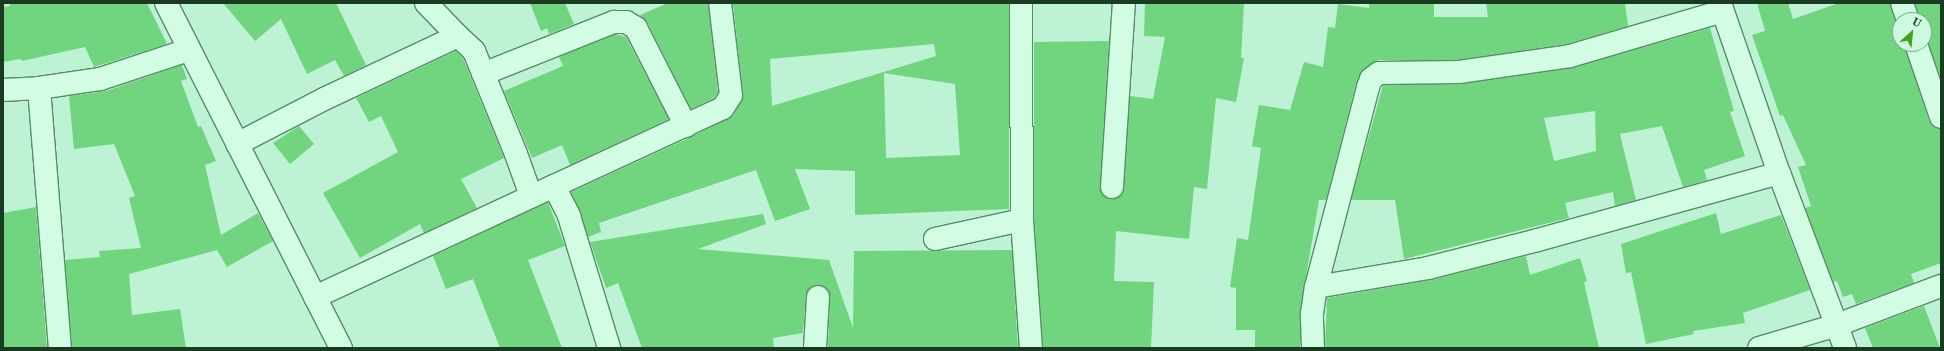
<!DOCTYPE html>
<style>
body{margin:0}
#map{position:relative;width:1944px;height:351px;overflow:hidden;background:#bef2d5;font-family:"Noto Serif",serif}
div>[style]{position:absolute}
[style*='--x']{left:calc(var(--x)*1px);top:calc(var(--y)*1px);width:calc(var(--w)*1px);rotate:calc(var(--a)*1deg)}
.building>*{inset:0;background:#70d57e}
.roads{filter:drop-shadow(1px 0 #558d63) drop-shadow(-1px 0 #558d63) drop-shadow(0 1px #558d63) drop-shadow(0 -1px #558d63)}
.minor>*{height:22px;margin:-11px;padding:0 11px;transform-origin:11px;border-radius:11px;background:#d2fce4}
span{translate:-50% -50%;white-space:nowrap;text-align:center;line-height:1.15;-webkit-text-stroke:3.5px #cef9e1;paint-order:stroke}
.frame{position:absolute;inset:0;border:4px solid #1b3a22;pointer-events:none}
.north{position:absolute;left:1892px;top:12px;width:40px;height:40px;box-sizing:border-box;background:#cef9e1;border:1px solid #86ad95;border-radius:50%;rotate:27deg;font-size:11px;font-weight:700;line-height:16px;text-align:center;color:#1b3a22}
.north::after{content:'';display:block;margin:auto;width:14px;height:18px;background:#43a21e;clip-path:polygon(50% 0,100% 100%,50% 72%,0 100%)}
</style>
<div id="map">
<div class="building">
<i style="clip-path:polygon(10px 3px,147px 3px,167px 44px,94px 67px,85px 47px,22px 61px,21px 59px,3px 62px,3px 7px,10px 6px)"></i>
<i style="clip-path:polygon(223px 3px,336px 3px,366px 65px,344px 76px,335px 60px,307px 74px,281px 19px,255px 41px)"></i>
<i style="clip-path:polygon(530px 3px,565px 3px,574px 24px,549px 34px,547px 28px,541px 31px)"></i>
<i style="clip-path:polygon(668px 3px,708px 4px,718px 92px,714px 98px,691px 109px,647px 22px,640px 15px)"></i>
<i style="clip-path:polygon(evenodd,1009px 3px,1009px 209px,855px 215px,855px 171px,795px 169px,810px 209px,775px 221px,756px 170px,599px 223px,601px 232px,588px 237px,571px 192px,691px 137px,734px 115px,743px 94px,733px 4px,1009px 3px,934px 44px,936px 56px,772px 106px,770px 59px,934px 44px,1009px 3px,884px 73px,955px 84px,960px 155px,886px 158px,884px 73px)"></i>
<i style="clip-path:polygon(1145px 3px,1244px 3px,1241px 58px,1244px 58px,1236px 102px,1216px 98px,1207px 189px,1194px 187px,1189px 239px,1116px 231px,1114px 281px,1154px 282px,1151px 348px,1043px 348px,1034px 220px,1034px 42px,1109px 41px,1100px 187px,1105px 197px,1117px 198px,1124px 188px,1130px 96px,1153px 99px,1165px 37px,1144px 36px)"></i>
<i style="clip-path:polygon(1369px 3px,1434px 3px,1434px 17px,1488px 17px,1486px 3px,1625px 3px,1628px 26px,1567px 44px,1458px 60px,1379px 60px,1364px 69px,1356px 84px,1326px 200px,1319px 200px,1300px 312px,1300px 348px,1255px 348px,1255px 330px,1236px 330px,1236px 288px,1230px 287px,1237px 238px,1248px 240px,1261px 148px,1252px 146px,1259px 105px,1290px 110px,1304px 62px,1323px 67px,1328px 27px,1335px 28px,1338px 4px,1369px 8px)"></i>
<i style="clip-path:polygon(1757px 3px,1788px 3px,1793px 19px,1839px 3px,1890px 3px,1900px 30px,1900px 44px,1904px 44px,1929px 121px,1933px 127px,1941px 129px,1941px 263px,1911px 274px,1914px 283px,1856px 304px,1852px 294px,1843px 297px,1837px 281px,1833px 282px,1805px 208px,1811px 206px,1798px 167px,1806px 165px,1783px 115px,1780px 116px,1752px 35px,1765px 31px)"></i>
<i style="clip-path:polygon(1915px 3px,1941px 3px,1941px 78px,1924px 34px,1924px 20px,1920px 20px)"></i>
<i style="clip-path:polygon(evenodd,1710px 28px,1734px 111px,1730px 112px,1745px 156px,1704px 170px,1707px 180px,1683px 187px,1662px 126px,1620px 134px,1636px 200px,1615px 206px,1613px 192px,1565px 203px,1569px 218px,1404px 259px,1395px 200px,1351px 200px,1383px 85px,1461px 84px,1572px 68px,1710px 28px,1595px 111px,1596px 151px,1554px 161px,1544px 118px,1595px 111px)"></i>
<i style="clip-path:polygon(616px 34px,626px 37px,669px 119px,570px 165px,562px 145px,532px 158px,504px 91px,563px 66px,559px 57px)"></i>
<i style="clip-path:polygon(456px 51px,463px 58px,504px 158px,461px 179px,477px 208px,424px 233px,420px 224px,360px 258px,323px 193px,398px 152px,381px 116px,369px 122px,356px 98px)"></i>
<i style="clip-path:polygon(182px 65px,187px 79px,181px 81px,198px 127px,201px 126px,216px 161px,205px 165px,221px 235px,258px 213px,273px 241px,227px 267px,217px 250px,129px 274px,132px 315px,180px 309px,186px 348px,72px 348px,65px 260px,100px 257px,99px 251px,141px 248px,129px 198px,135px 196px,114px 144px,74px 149px,69px 96px,106px 91px)"></i>
<i style="clip-path:polygon(299px 126px,314px 144px,290px 164px,273px 143px)"></i>
<i style="clip-path:polygon(548px 202px,565px 246px,528px 260px,562px 348px,500px 348px,473px 279px,446px 289px,433px 256px)"></i>
<i style="clip-path:polygon(36px 207px,47px 348px,3px 348px,3px 213px)"></i>
<i style="clip-path:polygon(1716px 213px,1721px 234px,1781px 215px,1810px 290px,1743px 313px,1745px 323px,1693px 331px,1694px 334px,1646px 344px,1631px 272px,1626px 273px,1621px 244px)"></i>
<i style="clip-path:polygon(763px 214px,766px 224px,698px 249px,829px 260px,853px 328px,854px 251px,1012px 250px,1018px 348px,828px 348px,830px 297px,825px 287px,818px 285px,812px 286px,806px 296px,803px 333px,773px 338px,774px 348px,642px 348px,618px 283px,606px 288px,590px 242px)"></i>
<i style="clip-path:polygon(1526px 256px,1530px 275px,1580px 258px,1587px 281px,1584px 282px,1599px 348px,1325px 348px,1327px 298px,1431px 280px)"></i>
<i style="clip-path:polygon(1924px 306px,1940px 348px,1873px 348px,1865px 328px)"></i>
</div>
<div class="roads">
<div class="minor">
<i style="--x:166;--y:3;--w:387;--a:63.1"></i>
<i style="--x:426;--y:3;--w:46;--a:45.9"></i>
<i style="--x:1720;--y:3;--w:180;--a:70.9"></i>
<i style="--x:1779;--y:173;--w:187;--a:69.3"></i>
<i style="--x:1902;--y:3;--w:18;--a:71"></i>
<i style="--x:1916;--y:44;--w:77;--a:71.1"></i>
<i style="--x:483;--y:74;--w:141;--a:-21.7"></i>
<i style="--x:614;--y:22;--w:12;--a:0"></i>
<i style="--x:626;--y:22;--w:12;--a:31"></i>
<i style="--x:636;--y:28;--w:110;--a:63"></i>
<i style="--x:39;--y:88;--w:261;--a:85.4"></i>
<i style="--x:3;--y:90;--w:36;--a:-3"></i>
<i style="--x:39;--y:88;--w:62;--a:-8.4"></i>
<i style="--x:100;--y:79;--w:93;--a:-18.2"></i>
<i style="--x:237;--y:144;--w:98;--a:-27.3"></i>
<i style="--x:324;--y:99;--w:148;--a:-25.2"></i>
<i style="--x:458;--y:36;--w:22;--a:43"></i>
<i style="--x:474;--y:51;--w:111;--a:67.8"></i>
<i style="--x:516;--y:154;--w:45;--a:70.3"></i>
<i style="--x:554;--y:186;--w:186;--a:-24.8"></i>
<i style="--x:723;--y:108;--w:15;--a:-58"></i>
<i style="--x:731;--y:95;--w:93;--a:-96.8"></i>
<i style="--x:1112;--y:187;--w:184;--a:-86.3"></i>
<i style="--x:1022;--y:220;--w:128;--a:86"></i>
<i style="--x:935;--y:239;--w:89;--a:-12.3"></i>
<i style="--x:1022;--y:220;--w:217;--a:-90.3"></i>
<i style="--x:1316;--y:287;--w:114;--a:-9.6"></i>
<i style="--x:1428;--y:268;--w:114;--a:-14.3"></i>
<i style="--x:1538;--y:240;--w:250;--a:-15.5"></i>
<i style="--x:315;--y:297;--w:264;--a:-24.9"></i>
<i style="--x:554;--y:186;--w:34;--a:63"></i>
<i style="--x:569;--y:216;--w:138;--a:73.1"></i>
<i style="--x:815;--y:348;--w:51;--a:-86.6"></i>
<i style="--x:1313;--y:348;--w:34;--a:-92"></i>
<i style="--x:1312;--y:314;--w:27;--a:-82"></i>
<i style="--x:1316;--y:287;--w:207;--a:-75.4"></i>
<i style="--x:1368;--y:87;--w:9;--a:-69"></i>
<i style="--x:1371;--y:79;--w:10;--a:-37"></i>
<i style="--x:1379;--y:73;--w:80;--a:-0.7"></i>
<i style="--x:1459;--y:72;--w:112;--a:-8.2"></i>
<i style="--x:1570;--y:56;--w:159;--a:-16.4"></i>
<i style="--x:1759;--y:348;--w:81;--a:-16.4"></i>
<i style="--x:1837;--y:325;--w:111;--a:-20.6"></i>
</div>
</div>
<div class="frame"></div>
<div class="north">U</div>
</div>
